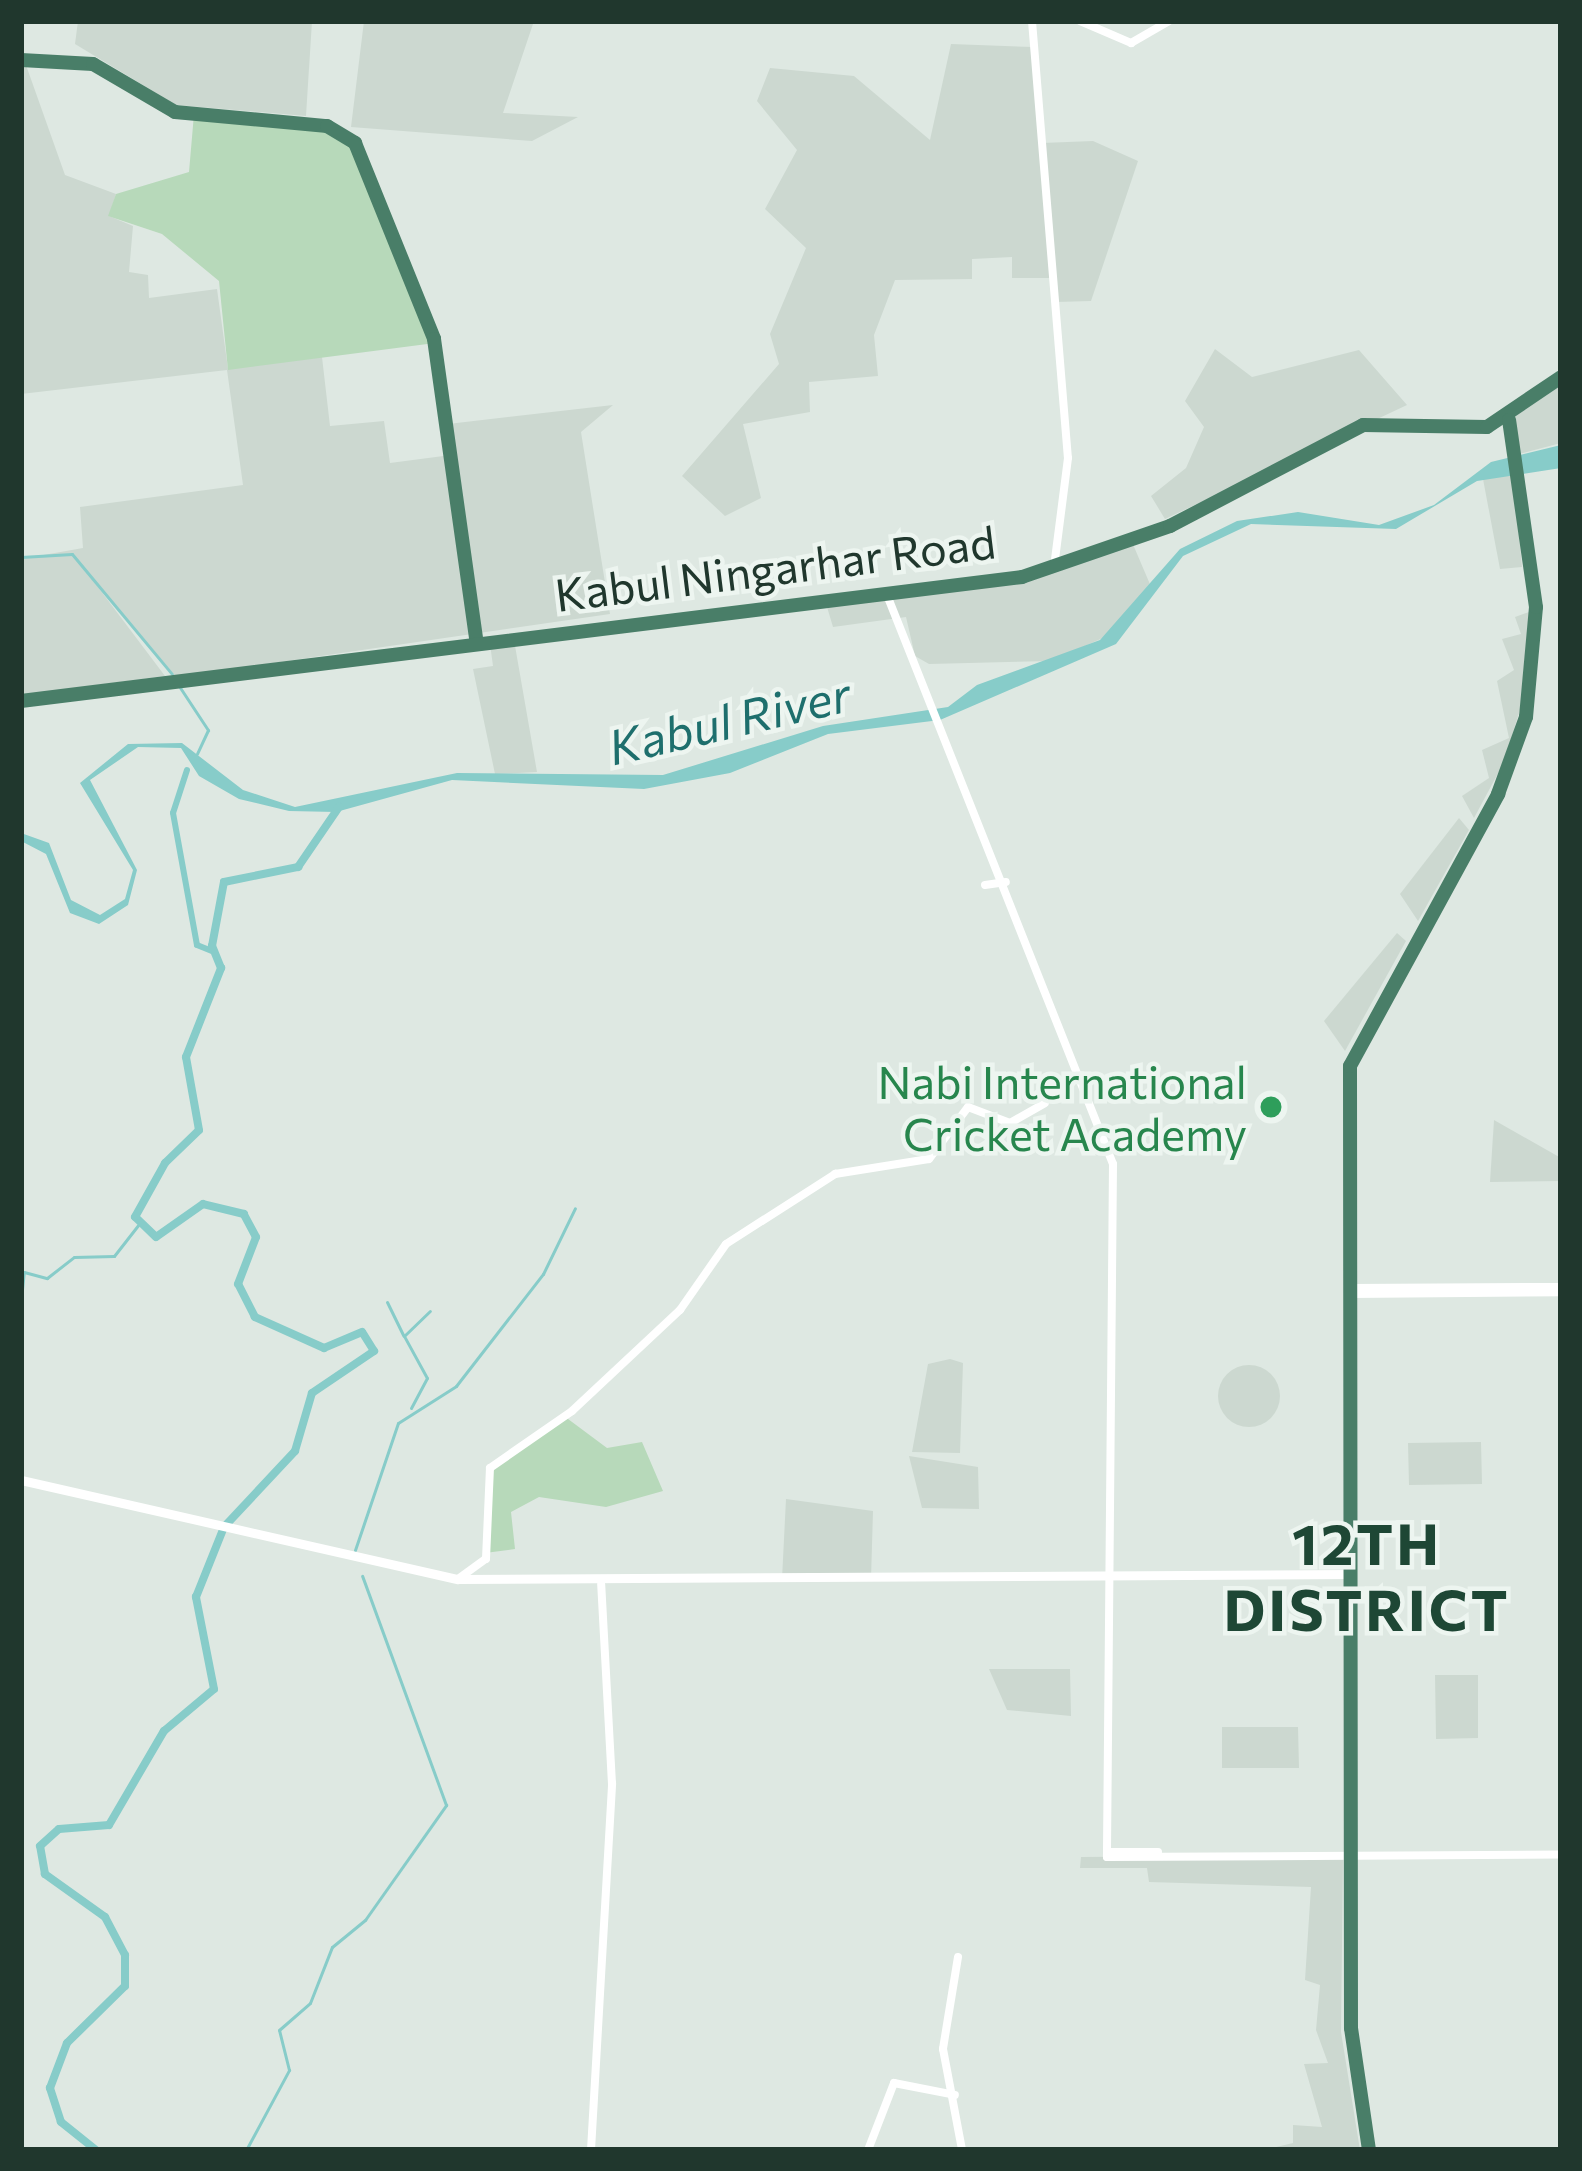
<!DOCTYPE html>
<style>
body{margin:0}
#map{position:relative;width:1582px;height:2171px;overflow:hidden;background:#dee8e2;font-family:Commissioner,sans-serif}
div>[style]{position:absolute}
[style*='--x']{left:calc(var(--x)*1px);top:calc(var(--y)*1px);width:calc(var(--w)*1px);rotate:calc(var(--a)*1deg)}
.built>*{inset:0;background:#ccd8d0}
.round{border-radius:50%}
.green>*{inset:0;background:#b7d9ba}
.water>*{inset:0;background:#87ccc9}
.stream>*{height:3px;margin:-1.5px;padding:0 1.5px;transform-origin:1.5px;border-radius:1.5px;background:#87ccc9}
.canal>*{height:6px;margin:-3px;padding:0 3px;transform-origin:3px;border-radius:3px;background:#87ccc9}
.river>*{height:8px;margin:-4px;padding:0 4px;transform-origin:4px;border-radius:4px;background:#87ccc9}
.tertiary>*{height:8px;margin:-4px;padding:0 4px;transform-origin:4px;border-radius:4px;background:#fff}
.secondary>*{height:9px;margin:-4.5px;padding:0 4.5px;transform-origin:4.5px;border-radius:4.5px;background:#fff}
.trunk>*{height:14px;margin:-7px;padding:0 7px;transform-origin:7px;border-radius:7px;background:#497e68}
.dots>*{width:33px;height:33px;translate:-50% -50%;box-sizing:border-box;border:6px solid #edf5f0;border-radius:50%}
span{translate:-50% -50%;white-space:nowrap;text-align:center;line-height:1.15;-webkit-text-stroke:9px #edf5f0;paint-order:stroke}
.street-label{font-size:45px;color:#20372d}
.leisure-label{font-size:45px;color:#27864d}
.right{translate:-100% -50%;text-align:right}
.water-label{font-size:48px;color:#1e6f6d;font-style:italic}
.district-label{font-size:57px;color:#1e4735;font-weight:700;letter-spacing:3px}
.frame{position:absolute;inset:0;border:24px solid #20372d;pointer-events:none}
</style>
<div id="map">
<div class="built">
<i style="clip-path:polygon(78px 21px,312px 21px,306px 116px,176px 105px,75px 44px)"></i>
<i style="clip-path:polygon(364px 21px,534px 21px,503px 113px,578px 117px,532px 141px,351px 127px)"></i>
<i style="clip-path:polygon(951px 44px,1033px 47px,1051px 278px,1012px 278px,1012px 257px,972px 259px,972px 279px,895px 280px,874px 335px,878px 376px,809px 382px,810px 412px,743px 424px,761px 498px,725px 516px,682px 476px,779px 364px,770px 334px,806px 248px,765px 209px,797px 150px,757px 101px,770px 68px,854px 76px,930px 140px)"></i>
<i style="clip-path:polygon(21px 51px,65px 175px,116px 194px,109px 216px,133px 226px,129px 272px,148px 275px,149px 298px,217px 289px,228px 369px,322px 357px,330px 426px,384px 421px,390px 463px,451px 455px,448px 424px,613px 405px,581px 432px,610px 614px,176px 677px,73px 554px,165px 676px,21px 695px,21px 559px,83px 548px,80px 507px,243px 485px,227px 370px,21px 394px)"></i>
<i style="clip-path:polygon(1093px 141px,1138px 161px,1091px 301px,1056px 302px,1042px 143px)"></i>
<i style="clip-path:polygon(1215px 349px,1252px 377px,1359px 350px,1407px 405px,1165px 519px,1151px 496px,1186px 468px,1204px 427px,1185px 401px)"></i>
<i style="clip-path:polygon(1561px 377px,1561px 443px,1515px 455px,1509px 420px)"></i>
<i style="clip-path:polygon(1513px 471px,1522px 567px,1500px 569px,1483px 479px)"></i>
<i style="clip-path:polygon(1132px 542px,1152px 589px,1105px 637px,1051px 661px,929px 664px,915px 656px,906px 617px,833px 627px,827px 607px,1023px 582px)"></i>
<i style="clip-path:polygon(1529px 612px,1520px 710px,1503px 764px,1474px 818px,1462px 796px,1489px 778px,1482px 750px,1509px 738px,1497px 681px,1514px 670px,1502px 639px,1521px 634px,1515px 617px)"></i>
<i style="clip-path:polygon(514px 640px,537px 772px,495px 774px,473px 669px,493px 666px,490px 644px)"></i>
<i style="clip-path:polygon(1459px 818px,1469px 830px,1418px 921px,1400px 894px)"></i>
<i style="clip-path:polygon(1397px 933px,1406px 941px,1345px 1051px,1324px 1021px)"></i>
<i style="clip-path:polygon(1494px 1120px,1561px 1158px,1561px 1181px,1490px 1182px)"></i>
<i style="clip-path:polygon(950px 1359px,963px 1363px,960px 1453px,912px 1452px,928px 1364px)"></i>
<i class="round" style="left:1218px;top:1365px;width:62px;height:62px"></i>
<i style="clip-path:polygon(1481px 1442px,1482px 1484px,1409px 1485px,1408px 1443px)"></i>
<i style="clip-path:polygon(909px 1456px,978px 1467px,979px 1509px,922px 1508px)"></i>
<i style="clip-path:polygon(786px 1499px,873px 1511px,871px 1579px,782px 1579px)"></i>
<i style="clip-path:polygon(989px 1669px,1070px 1669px,1071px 1716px,1007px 1710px)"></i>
<i style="clip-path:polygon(1478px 1675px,1478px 1738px,1436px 1739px,1435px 1675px)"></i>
<i style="clip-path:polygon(1222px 1727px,1298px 1727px,1299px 1768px,1222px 1768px)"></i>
<i style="clip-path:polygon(1343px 1855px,1341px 2032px,1360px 2150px,1264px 2150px,1293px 2143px,1293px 2125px,1322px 2127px,1304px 2064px,1328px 2063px,1316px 2030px,1320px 1985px,1305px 1980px,1311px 1887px,1149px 1882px,1147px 1868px,1080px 1868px,1081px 1857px)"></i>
</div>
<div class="green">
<i style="clip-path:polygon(194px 114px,327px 126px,355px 143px,435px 343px,228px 370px,219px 281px,162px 234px,108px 216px,116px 194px,189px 172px)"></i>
<i style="clip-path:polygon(564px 1416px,607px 1448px,642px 1442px,663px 1491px,606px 1507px,539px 1497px,511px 1512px,515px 1549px,485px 1553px,490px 1468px)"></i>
</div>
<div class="water">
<i style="clip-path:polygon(1561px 445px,1561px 468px,1477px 481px,1396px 529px,1251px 524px,1183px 556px,1116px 644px,940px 720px,828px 734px,730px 773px,644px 789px,452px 780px,336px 812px,289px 811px,239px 799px,199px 776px,181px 748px,138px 747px,90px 780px,137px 870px,128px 905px,99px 924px,70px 913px,46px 854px,21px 841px,21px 833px,49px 843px,71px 900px,100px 915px,125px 899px,133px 870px,80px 783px,128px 744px,182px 743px,243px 790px,295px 807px,457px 773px,663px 775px,823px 726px,948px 707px,977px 685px,1100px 640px,1180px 549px,1237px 521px,1298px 512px,1379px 525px,1434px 505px,1491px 462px)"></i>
</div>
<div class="stream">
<i style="--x:21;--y:557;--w:51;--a:-3.4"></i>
<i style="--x:72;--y:554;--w:156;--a:50.2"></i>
<i style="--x:179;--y:686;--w:53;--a:56.6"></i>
<i style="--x:208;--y:730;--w:26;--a:115"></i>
<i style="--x:21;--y:1299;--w:27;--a:-84"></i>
<i style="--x:24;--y:1272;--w:24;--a:15"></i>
<i style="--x:47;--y:1278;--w:34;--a:-38"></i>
<i style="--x:74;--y:1257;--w:40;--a:-1.4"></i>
<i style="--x:114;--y:1256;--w:39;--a:-52"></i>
<i style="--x:387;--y:1302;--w:37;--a:64"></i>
<i style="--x:411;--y:1408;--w:34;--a:-62"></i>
<i style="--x:427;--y:1378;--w:48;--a:-118.7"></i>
<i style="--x:404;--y:1336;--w:36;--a:-44"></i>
<i style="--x:355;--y:1550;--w:134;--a:-71.3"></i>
<i style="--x:398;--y:1423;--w:69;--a:-32.5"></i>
<i style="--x:456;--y:1386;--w:142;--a:-52.2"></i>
<i style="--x:543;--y:1274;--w:73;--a:-64.1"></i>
<i style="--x:246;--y:2150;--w:91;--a:-61.7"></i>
<i style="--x:289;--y:2070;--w:41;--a:-104"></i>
<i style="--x:279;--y:2030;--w:41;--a:-41.1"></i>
<i style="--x:310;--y:2003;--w:60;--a:-68.6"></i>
<i style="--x:332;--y:1947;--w:43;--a:-39.3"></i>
<i style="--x:365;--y:1920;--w:141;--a:-54.8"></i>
<i style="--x:446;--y:1805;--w:244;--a:-110.1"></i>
</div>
<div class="canal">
<i style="--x:187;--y:770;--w:45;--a:108"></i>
<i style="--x:173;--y:813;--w:134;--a:79.7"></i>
<i style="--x:197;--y:945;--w:16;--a:22"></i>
</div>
<div class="river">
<i style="--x:96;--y:2150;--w:45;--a:-141.3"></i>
<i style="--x:61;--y:2122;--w:36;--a:-108"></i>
<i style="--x:50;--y:2088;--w:48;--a:-69.3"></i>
<i style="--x:67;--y:2043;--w:81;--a:-44.5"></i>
<i style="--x:125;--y:1986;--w:31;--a:-90"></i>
<i style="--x:125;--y:1955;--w:43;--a:-117.8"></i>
<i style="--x:105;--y:1917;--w:74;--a:-144.4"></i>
<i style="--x:45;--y:1874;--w:28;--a:-100"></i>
<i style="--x:40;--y:1846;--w:25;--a:-42"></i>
<i style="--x:59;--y:1829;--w:50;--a:-4.6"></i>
<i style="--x:109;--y:1825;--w:109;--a:-59.7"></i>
<i style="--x:164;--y:1731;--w:65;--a:-40"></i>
<i style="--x:214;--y:1689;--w:94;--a:-101.1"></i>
<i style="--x:196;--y:1597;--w:75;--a:-68.2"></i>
<i style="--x:224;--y:1527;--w:104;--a:-46.9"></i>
<i style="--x:295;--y:1451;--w:60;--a:-73.7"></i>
<i style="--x:312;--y:1393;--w:75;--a:-34.1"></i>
<i style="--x:374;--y:1351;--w:22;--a:-122"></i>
<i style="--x:362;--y:1332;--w:41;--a:157.2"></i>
<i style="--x:324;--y:1348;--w:76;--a:-155.8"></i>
<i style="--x:255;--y:1317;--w:37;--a:-117"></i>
<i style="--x:238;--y:1284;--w:50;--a:-69"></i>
<i style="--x:256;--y:1237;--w:26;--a:-118"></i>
<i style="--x:244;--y:1214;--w:42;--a:-166.3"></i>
<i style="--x:203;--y:1204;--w:57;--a:144.9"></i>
<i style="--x:156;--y:1237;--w:29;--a:-136"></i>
<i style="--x:135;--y:1217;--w:62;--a:-60.9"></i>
<i style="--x:165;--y:1163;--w:47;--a:-44.1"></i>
<i style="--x:199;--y:1130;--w:74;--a:-100.1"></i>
<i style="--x:186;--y:1057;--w:96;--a:-68.5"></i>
<i style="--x:221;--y:968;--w:24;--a:-112"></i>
<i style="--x:212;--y:946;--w:65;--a:-79.4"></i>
<i style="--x:224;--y:882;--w:76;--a:-11.5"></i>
<i style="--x:298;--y:867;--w:73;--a:-55.7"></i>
</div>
<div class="tertiary">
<i style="--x:1032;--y:21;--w:438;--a:85.3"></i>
<i style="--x:1068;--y:458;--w:110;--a:97.3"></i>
<i style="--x:1080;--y:21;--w:56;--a:23.3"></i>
<i style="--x:1131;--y:43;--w:44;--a:-30.1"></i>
<i style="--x:887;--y:595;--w:612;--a:68.34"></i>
<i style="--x:1113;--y:1164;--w:693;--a:90.5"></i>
<i style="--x:1107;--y:1857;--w:454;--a:-0.3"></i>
<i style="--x:985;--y:885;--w:21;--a:-8"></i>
<i style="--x:1349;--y:1288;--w:212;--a:-0.3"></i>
<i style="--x:1350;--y:1294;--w:211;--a:-0.5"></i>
<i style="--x:458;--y:1579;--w:34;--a:-36"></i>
<i style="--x:486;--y:1559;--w:91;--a:-87.5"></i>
<i style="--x:490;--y:1468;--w:100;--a:-34.8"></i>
<i style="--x:572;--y:1411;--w:148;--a:-43.1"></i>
<i style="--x:680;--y:1310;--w:80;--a:-55.1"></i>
<i style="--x:726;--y:1244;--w:130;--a:-32.7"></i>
<i style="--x:835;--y:1174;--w:95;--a:-9.1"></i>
<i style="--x:929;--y:1159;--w:65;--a:-53.1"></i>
<i style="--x:968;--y:1107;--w:45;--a:20.9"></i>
<i style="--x:1010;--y:1123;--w:40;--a:-29.7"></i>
<i style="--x:1107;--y:1852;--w:51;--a:0"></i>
<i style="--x:958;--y:1957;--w:93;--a:99.3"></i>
<i style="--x:943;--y:2049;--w:103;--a:79.3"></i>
<i style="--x:591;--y:2150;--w:367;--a:-86.7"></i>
<i style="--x:612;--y:1784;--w:200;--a:-93.1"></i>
<i style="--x:868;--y:2150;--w:72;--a:-68.8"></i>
<i style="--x:894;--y:2083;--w:62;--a:11.1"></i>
</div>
<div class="secondary">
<i style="--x:21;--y:1480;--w:448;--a:12.8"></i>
<i style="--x:458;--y:1579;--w:893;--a:-0.32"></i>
</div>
<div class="trunk">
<i style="--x:21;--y:60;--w:72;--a:3.2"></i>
<i style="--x:93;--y:64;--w:95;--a:30.3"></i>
<i style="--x:175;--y:112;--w:153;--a:5.3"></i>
<i style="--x:327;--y:126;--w:33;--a:31"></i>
<i style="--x:355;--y:143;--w:211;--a:68"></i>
<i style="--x:434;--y:339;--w:308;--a:82"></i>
<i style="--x:21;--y:701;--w:1009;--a:-7.06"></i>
<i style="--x:1022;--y:577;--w:157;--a:-19"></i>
<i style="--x:1170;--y:526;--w:218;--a:-27.6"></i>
<i style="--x:1363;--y:425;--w:124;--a:0.9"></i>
<i style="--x:1487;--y:427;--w:89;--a:-34"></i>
<i style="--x:1369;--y:2150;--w:123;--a:-98.4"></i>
<i style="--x:1351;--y:2028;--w:962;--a:-90.06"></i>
<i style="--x:1350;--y:1066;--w:310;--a:-61.4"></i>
<i style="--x:1498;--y:794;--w:82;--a:-70"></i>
<i style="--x:1526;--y:717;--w:110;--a:-84.8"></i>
<i style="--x:1536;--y:607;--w:189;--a:-98.2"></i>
</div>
<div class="dots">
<i style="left:1271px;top:1107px;background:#2e9e5b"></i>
</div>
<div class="street-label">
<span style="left:775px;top:567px;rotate:-7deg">Kabul Ningarhar Road</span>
</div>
<div class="leisure-label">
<span class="right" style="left:1247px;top:1107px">Nabi International<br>Cricket Academy</span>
</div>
<div class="water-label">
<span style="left:729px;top:719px;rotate:-13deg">Kabul River</span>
</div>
<div class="district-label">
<span style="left:1367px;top:1576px">12TH<br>DISTRICT</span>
</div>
<div class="frame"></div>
</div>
